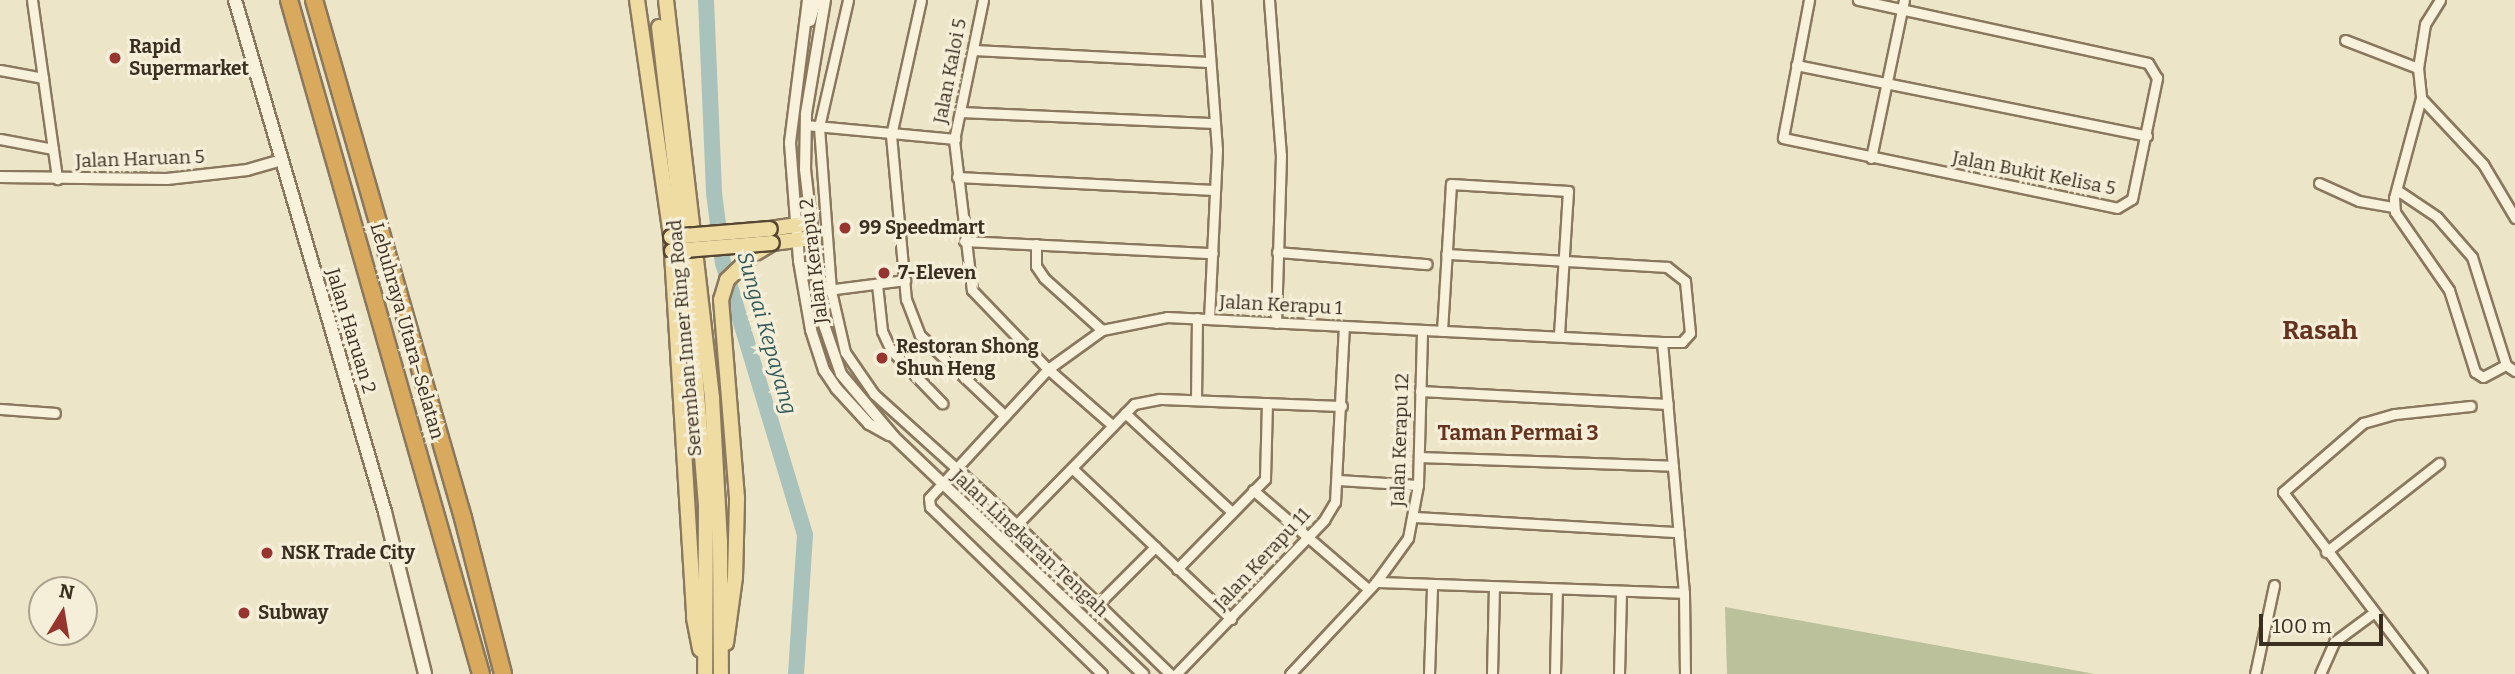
<!DOCTYPE html>
<meta charset="utf-8">
<style>
body{margin:0}
#map{position:relative;width:2515px;height:674px;overflow:hidden;background:#ede5c8;font-family:Bitter,serif}
div>[style]{position:absolute}
[style*='--x']{left:calc(var(--x)*1px);top:calc(var(--y)*1px);width:calc(var(--w)*1px);rotate:calc(var(--a)*1deg)}
.cemetery>*{inset:0;background:#bac19b}
.river>*{height:16px;margin:-8px;padding:0 8px;transform-origin:8px;border-radius:8px;background:#a9c2bc}
.roads{filter:drop-shadow(2px 0 #89785e) drop-shadow(-2px 0 #89785e) drop-shadow(0 2px #89785e) drop-shadow(0 -2px #89785e)}
.minor>*{height:9px;margin:-4.5px;padding:0 4.5px;transform-origin:4.5px;border-radius:4.5px;background:#f8f1dc}
.tertiary>*{height:10px;margin:-5px;padding:0 5px;transform-origin:5px;border-radius:5px;background:#f8f1dc}
.secondary>*{height:12px;margin:-6px;padding:0 6px;transform-origin:6px;border-radius:6px;background:#f8f1dc}
.primary>*{height:14px;margin:-7px;padding:0 7px;transform-origin:7px;border-radius:7px;background:#eedca2}
.motorway>*{height:16px;margin:-8px;padding:0 8px;transform-origin:8px;border-radius:8px;background:#d9aa5d}
.bridges{filter:drop-shadow(2px 0 #574631) drop-shadow(-2px 0 #574631) drop-shadow(0 2px #574631) drop-shadow(0 -2px #574631)}
.primary-bridge>*{height:14px;margin:-7px;padding:0 7px;transform-origin:7px;border-radius:7px;background:#eedca2}
.dots>*{width:19px;height:19px;translate:-50% -50%;box-sizing:border-box;border:4px solid #f5eed8;border-radius:50%}
span{translate:-50% -50%;white-space:nowrap;text-align:center;line-height:1.15;-webkit-text-stroke:6px #f5eed8;paint-order:stroke}
.poi-label{font-size:19px;color:#3a2f21;font-weight:700}
.left{translate:0 -50%;text-align:left}
.street-label{font-size:19px;color:#3a2f21}
.water-label{font-size:21px;color:#315959;font-style:italic}
.neighbourhood-label{font-size:21px;color:#653421;font-weight:700}
.district-label{font-size:26px;color:#653421;font-weight:700}
.north{position:absolute;left:28px;top:576px;width:70px;height:70px;box-sizing:border-box;background:#f5eed8;border:2px solid #aaa28f;border-radius:50%;rotate:11deg;font-size:19px;font-weight:700;line-height:28px;text-align:center;color:#3a2f21}
.north::after{content:'';display:block;margin:auto;width:24px;height:32px;background:#96352f;clip-path:polygon(50% 0,100% 100%,50% 72%,0 100%)}
.scale{position:absolute;left:2259px;top:614px;width:124px;height:32px;box-sizing:border-box;border:4px solid #3a2f21;border-top:0;padding-left:9px;font-size:21px;line-height:24px;white-space:nowrap;color:#3a2f21;-webkit-text-stroke:5px #f5eed8;paint-order:stroke}
</style>
<div id="map">
<div class="cemetery">
<i style="clip-path:polygon(1725px 607px,1913px 641px,2095px 674px,1727px 674px)"></i>
</div>
<div class="river">
<i style="--x:706;--y:0;--w:193;--a:87.6"></i>
<i style="--x:714;--y:193;--w:71;--a:82.7"></i>
<i style="--x:723;--y:263;--w:284;--a:73.2"></i>
<i style="--x:805;--y:535;--w:139;--a:93.7"></i>
</div>
<div class="roads">
<div class="minor">
<i style="--x:32;--y:0;--w:181;--a:82"></i>
<i style="--x:848;--y:0;--w:130;--a:102.9"></i>
<i style="--x:819;--y:127;--w:164;--a:85.8"></i>
<i style="--x:831;--y:291;--w:63;--a:77.1"></i>
<i style="--x:845;--y:352;--w:51;--a:55.4"></i>
<i style="--x:874;--y:394;--w:155;--a:42.1"></i>
<i style="--x:989;--y:498;--w:252;--a:44.2"></i>
<i style="--x:921;--y:0;--w:138;--a:102.5"></i>
<i style="--x:891;--y:135;--w:165;--a:84.8"></i>
<i style="--x:906;--y:299;--w:39;--a:69"></i>
<i style="--x:920;--y:335;--w:117;--a:43.6"></i>
<i style="--x:983;--y:0;--w:143;--a:101.7"></i>
<i style="--x:954;--y:140;--w:151;--a:83.2"></i>
<i style="--x:972;--y:290;--w:110;--a:46.1"></i>
<i style="--x:1048;--y:369;--w:86;--a:41.2"></i>
<i style="--x:1206;--y:0;--w:150;--a:85.8"></i>
<i style="--x:1217;--y:150;--w:169;--a:92.7"></i>
<i style="--x:1269;--y:0;--w:155;--a:85.6"></i>
<i style="--x:1281;--y:155;--w:168;--a:91.7"></i>
<i style="--x:1809;--y:0;--w:140;--a:100.7"></i>
<i style="--x:1783;--y:138;--w:341;--a:11.8"></i>
<i style="--x:2117;--y:208;--w:17;--a:-31"></i>
<i style="--x:2132;--y:199;--w:124;--a:-78.3"></i>
<i style="--x:2157;--y:78;--w:17;--a:-121"></i>
<i style="--x:2148;--y:63;--w:297;--a:-167.7"></i>
<i style="--x:2440;--y:0;--w:28;--a:122"></i>
<i style="--x:2425;--y:24;--w:45;--a:99"></i>
<i style="--x:2418;--y:68;--w:30;--a:84"></i>
<i style="--x:2421;--y:98;--w:91;--a:46.8"></i>
<i style="--x:2483;--y:164;--w:63;--a:59.3"></i>
<i style="--x:2345;--y:40;--w:78;--a:21"></i>
<i style="--x:973;--y:50;--w:236;--a:2.9"></i>
<i style="--x:1796;--y:65;--w:358;--a:11.4"></i>
<i style="--x:0;--y:70;--w:44;--a:10.5"></i>
<i style="--x:2421;--y:98;--w:104;--a:105.1"></i>
<i style="--x:2394;--y:198;--w:14;--a:86"></i>
<i style="--x:2395;--y:212;--w:95;--a:55.3"></i>
<i style="--x:2449;--y:290;--w:86;--a:72.4"></i>
<i style="--x:2475;--y:372;--w:9;--a:32"></i>
<i style="--x:2483;--y:377;--w:26;--a:-28"></i>
<i style="--x:960;--y:112;--w:255;--a:2.5"></i>
<i style="--x:805;--y:125;--w:151;--a:5.3"></i>
<i style="--x:0;--y:139;--w:54;--a:10.7"></i>
<i style="--x:1871;--y:158;--w:161;--a:-78.2"></i>
<i style="--x:957;--y:177;--w:258;--a:2.9"></i>
<i style="--x:2319;--y:183;--w:44;--a:24.2"></i>
<i style="--x:2359;--y:201;--w:35;--a:10"></i>
<i style="--x:2397;--y:190;--w:48;--a:34"></i>
<i style="--x:2437;--y:217;--w:53;--a:48.8"></i>
<i style="--x:2472;--y:257;--w:113;--a:72.5"></i>
<i style="--x:2506;--y:365;--w:11;--a:34"></i>
<i style="--x:964;--y:241;--w:249;--a:2.8"></i>
<i style="--x:1036;--y:244;--w:22;--a:90"></i>
<i style="--x:1036;--y:266;--w:14;--a:56"></i>
<i style="--x:1044;--y:278;--w:78;--a:41.9"></i>
<i style="--x:1277;--y:252;--w:150;--a:4.6"></i>
<i style="--x:877;--y:284;--w:47;--a:83.9"></i>
<i style="--x:882;--y:331;--w:21;--a:65"></i>
<i style="--x:891;--y:350;--w:74;--a:46.1"></i>
<i style="--x:827;--y:290;--w:79;--a:-7.3"></i>
<i style="--x:1442;--y:331;--w:147;--a:-86.5"></i>
<i style="--x:1451;--y:184;--w:117;--a:3.4"></i>
<i style="--x:1568;--y:191;--w:145;--a:93.6"></i>
<i style="--x:1662;--y:342;--w:252;--a:85"></i>
<i style="--x:1684;--y:593;--w:81;--a:89.3"></i>
<i style="--x:1420;--y:391;--w:248;--a:3"></i>
<i style="--x:1196;--y:400;--w:82;--a:-89.3"></i>
<i style="--x:0;--y:409;--w:55;--a:4.2"></i>
<i style="--x:1125;--y:413;--w:146;--a:42.8"></i>
<i style="--x:1419;--y:457;--w:254;--a:2"></i>
<i style="--x:1073;--y:469;--w:218;--a:43.5"></i>
<i style="--x:1338;--y:480;--w:80;--a:3.6"></i>
<i style="--x:1253;--y:490;--w:152;--a:40.7"></i>
<i style="--x:1415;--y:517;--w:264;--a:3.3"></i>
<i style="--x:1016;--y:525;--w:169;--a:-45.7"></i>
<i style="--x:1134;--y:404;--w:26;--a:-11"></i>
<i style="--x:1160;--y:399;--w:182;--a:2.2"></i>
<i style="--x:2326;--y:552;--w:144;--a:-38.2"></i>
<i style="--x:1177;--y:569;--w:126;--a:-45.6"></i>
<i style="--x:1265;--y:479;--w:76;--a:-88.5"></i>
<i style="--x:1376;--y:582;--w:308;--a:2"></i>
<i style="--x:1098;--y:604;--w:81;--a:-45"></i>
<i style="--x:1102;--y:674;--w:240;--a:-135.8"></i>
<i style="--x:930;--y:507;--w:9;--a:-96"></i>
<i style="--x:929;--y:498;--w:176;--a:-47.3"></i>
<i style="--x:1048;--y:369;--w:67;--a:-35.8"></i>
<i style="--x:1102;--y:330;--w:66;--a:-11.3"></i>
<i style="--x:1167;--y:317;--w:496;--a:2.9"></i>
<i style="--x:1662;--y:342;--w:20;--a:0"></i>
<i style="--x:1682;--y:342;--w:12;--a:-48"></i>
<i style="--x:1690;--y:333;--w:52;--a:-95.5"></i>
<i style="--x:1685;--y:281;--w:23;--a:-142"></i>
<i style="--x:1667;--y:267;--w:221;--a:-176.6"></i>
<i style="--x:1176;--y:674;--w:214;--a:-46.1"></i>
<i style="--x:1324;--y:520;--w:21;--a:-59"></i>
<i style="--x:1335;--y:502;--w:176;--a:-87.1"></i>
<i style="--x:1290;--y:674;--w:126;--a:-46.9"></i>
<i style="--x:1376;--y:582;--w:54;--a:-54"></i>
<i style="--x:1408;--y:538;--w:54;--a:-79.3"></i>
<i style="--x:1418;--y:485;--w:155;--a:-88.5"></i>
<i style="--x:1429;--y:674;--w:88;--a:-88"></i>
<i style="--x:1492;--y:674;--w:87;--a:-88.7"></i>
<i style="--x:1555;--y:674;--w:85;--a:-88.7"></i>
<i style="--x:1619;--y:674;--w:83;--a:-88.6"></i>
<i style="--x:2255;--y:674;--w:91;--a:-77.9"></i>
<i style="--x:2320;--y:674;--w:35;--a:-66"></i>
<i style="--x:2334;--y:642;--w:49;--a:-36.6"></i>
<i style="--x:2422;--y:674;--w:229;--a:-127.4"></i>
<i style="--x:2283;--y:492;--w:106;--a:-40.8"></i>
<i style="--x:2363;--y:423;--w:33;--a:-16"></i>
<i style="--x:2395;--y:414;--w:76;--a:-6"></i>
</div>
<div class="tertiary">
<i style="--x:808;--y:0;--w:144;--a:97.2"></i>
<i style="--x:790;--y:143;--w:118;--a:85.6"></i>
<i style="--x:799;--y:261;--w:70;--a:80.1"></i>
<i style="--x:811;--y:330;--w:42;--a:72"></i>
<i style="--x:824;--y:370;--w:22;--a:56"></i>
<i style="--x:836;--y:388;--w:49;--a:47.5"></i>
<i style="--x:869;--y:424;--w:23;--a:29"></i>
<i style="--x:825;--y:0;--w:116;--a:99.5"></i>
<i style="--x:806;--y:114;--w:55;--a:91"></i>
<i style="--x:805;--y:169;--w:151;--a:83.5"></i>
<i style="--x:822;--y:319;--w:58;--a:70.9"></i>
<i style="--x:841;--y:374;--w:82;--a:49.9"></i>
<i style="--x:894;--y:437;--w:344;--a:43.6"></i>
<i style="--x:810;--y:21;--w:22;--a:-74"></i>
<i style="--x:0;--y:177;--w:167;--a:0.7"></i>
<i style="--x:167;--y:179;--w:81;--a:-6.4"></i>
<i style="--x:247;--y:170;--w:33;--a:-16"></i>
</div>
<div class="secondary">
<i style="--x:235;--y:0;--w:534;--a:73.67"></i>
<i style="--x:385;--y:512;--w:167;--a:76.1"></i>
</div>
<div class="primary">
<i style="--x:637;--y:0;--w:239;--a:81.8"></i>
<i style="--x:671;--y:237;--w:382;--a:86.5"></i>
<i style="--x:694;--y:618;--w:32;--a:79"></i>
<i style="--x:666;--y:0;--w:402;--a:83.4"></i>
<i style="--x:712;--y:399;--w:142;--a:86.8"></i>
<i style="--x:720;--y:541;--w:133;--a:89.6"></i>
<i style="--x:659;--y:27;--w:244;--a:83.4"></i>
<i style="--x:687;--y:269;--w:237;--a:85.4"></i>
<i style="--x:706;--y:505;--w:169;--a:90.3"></i>
<i style="--x:770;--y:229;--w:40;--a:-8.5"></i>
<i style="--x:726;--y:643;--w:67;--a:-82.2"></i>
<i style="--x:735;--y:577;--w:79;--a:-88.5"></i>
<i style="--x:737;--y:498;--w:199;--a:-94.6"></i>
<i style="--x:721;--y:300;--w:21;--a:-73"></i>
<i style="--x:727;--y:280;--w:37;--a:-44"></i>
<i style="--x:754;--y:254;--w:21;--a:-31"></i>
<i style="--x:772;--y:243;--w:39;--a:-7"></i>
</div>
<div class="motorway">
<i style="--x:289;--y:0;--w:701;--a:74.1"></i>
<i style="--x:314;--y:0;--w:539;--a:73.95"></i>
<i style="--x:463;--y:518;--w:161;--a:75.6"></i>
</div>
</div>
<div class="bridges">
<div class="primary-bridge">
<i style="--x:671;--y:237;--w:99;--a:-4.6"></i>
<i style="--x:672;--y:251;--w:100;--a:-4.6"></i>
</div>
</div>
<div class="dots">
<i style="left:115px;top:58px;background:#96352f"></i>
<i style="left:845px;top:228px;background:#96352f"></i>
<i style="left:884px;top:273px;background:#96352f"></i>
<i style="left:882px;top:358px;background:#96352f"></i>
<i style="left:267px;top:553px;background:#96352f"></i>
<i style="left:244px;top:613px;background:#96352f"></i>
</div>
<div class="poi-label">
<span class="left" style="left:129px;top:58px">Rapid<br>Supermarket</span>
<span class="left" style="left:859px;top:228px">99 Speedmart</span>
<span class="left" style="left:898px;top:273px">7-Eleven</span>
<span class="left" style="left:896px;top:358px">Restoran Shong<br>Shun Heng</span>
<span class="left" style="left:281px;top:553px">NSK Trade City</span>
<span class="left" style="left:258px;top:613px">Subway</span>
</div>
<div class="street-label">
<span style="left:950px;top:71px;rotate:-79deg">Jalan Kaloi 5</span>
<span style="left:140px;top:159px;rotate:-2deg">Jalan Haruan 5</span>
<span style="left:2034px;top:173px;rotate:11deg">Jalan Bukit Kelisa 5</span>
<span style="left:814px;top:261px;rotate:-97deg">Jalan Kerapu 2</span>
<span style="left:1281px;top:305px;rotate:3deg">Jalan Kerapu 1</span>
<span style="left:351px;top:331px;rotate:73deg">Jalan Haruan 2</span>
<span style="left:407px;top:331px;rotate:74deg">Lebuhraya Utara–Selatan</span>
<span style="left:685px;top:338px;rotate:-95deg">Seremban Inner Ring Road</span>
<span style="left:1400px;top:440px;rotate:-88deg">Jalan Kerapu 12</span>
<span style="left:1030px;top:543px;rotate:43deg">Jalan Lingkaran Tengah</span>
<span style="left:1262px;top:559px;rotate:-47deg">Jalan Kerapu 11</span>
</div>
<div class="water-label">
<span style="left:767px;top:333px;rotate:74deg">Sungai Kepayang</span>
</div>
<div class="neighbourhood-label">
<span style="left:1518px;top:433px">Taman Permai 3</span>
</div>
<div class="district-label">
<span style="left:2320px;top:331px">Rasah</span>
</div>
<div class="north">N</div>
<div class="scale">100 m</div>
</div>
